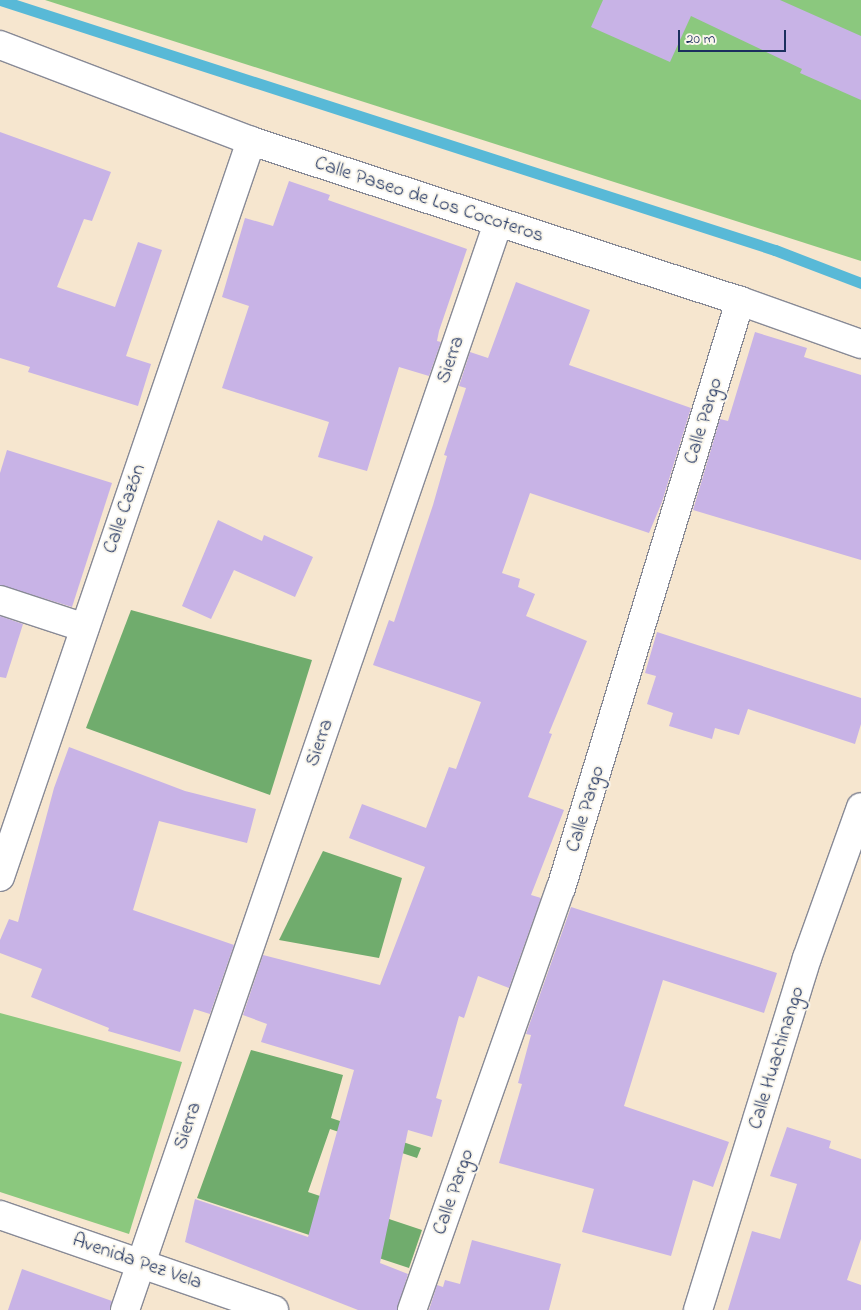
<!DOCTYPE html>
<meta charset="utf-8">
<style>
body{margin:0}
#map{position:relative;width:861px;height:1310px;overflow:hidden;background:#f6e6cf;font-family:"Indie Flower",sans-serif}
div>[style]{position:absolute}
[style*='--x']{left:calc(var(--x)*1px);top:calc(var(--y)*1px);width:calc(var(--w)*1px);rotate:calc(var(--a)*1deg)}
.green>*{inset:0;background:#8bc87e}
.forest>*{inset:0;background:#70ac6d}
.stream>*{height:11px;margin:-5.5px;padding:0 5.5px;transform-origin:5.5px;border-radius:5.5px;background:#58b9d7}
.building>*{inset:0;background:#c8b3e6}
.roads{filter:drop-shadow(1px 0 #888a96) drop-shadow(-1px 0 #888a96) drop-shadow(0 1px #888a96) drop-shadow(0 -1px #888a96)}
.minor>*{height:28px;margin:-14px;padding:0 14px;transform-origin:14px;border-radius:14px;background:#fff}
span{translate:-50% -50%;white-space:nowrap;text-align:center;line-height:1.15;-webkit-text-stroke:4px #fbf7ec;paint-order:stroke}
.street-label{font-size:20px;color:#1b2f5e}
.scale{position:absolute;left:678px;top:30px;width:108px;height:22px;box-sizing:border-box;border:2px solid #1b2f5e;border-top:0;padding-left:6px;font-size:15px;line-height:18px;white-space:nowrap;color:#1b2f5e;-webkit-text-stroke:4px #fbf7ec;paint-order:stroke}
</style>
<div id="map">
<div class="green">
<i style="clip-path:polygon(45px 0,861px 0,861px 261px)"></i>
<i style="clip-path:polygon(0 1013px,182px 1062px,129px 1234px,0 1192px)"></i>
</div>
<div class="forest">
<i style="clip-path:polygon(131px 610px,312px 660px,270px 795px,86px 728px)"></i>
<i style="clip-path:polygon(323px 851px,402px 878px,379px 958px,279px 940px)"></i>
<i style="clip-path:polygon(251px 1050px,343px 1075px,331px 1118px,421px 1148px,417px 1158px,330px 1129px,308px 1192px,422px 1230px,409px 1268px,197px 1198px)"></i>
</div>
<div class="stream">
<i style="--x:0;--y:0;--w:814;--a:17.88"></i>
<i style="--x:775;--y:250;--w:92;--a:21"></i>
</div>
<div class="building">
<i style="clip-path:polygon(603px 0,780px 0,861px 36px,861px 100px,800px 73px,802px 69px,691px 16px,670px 62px,591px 27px)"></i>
<i style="clip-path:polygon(0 132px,111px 172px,92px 221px,84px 219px,57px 287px,115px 307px,138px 242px,162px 250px,126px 356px,151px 364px,138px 406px,28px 372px,30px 367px,0 358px)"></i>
<i style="clip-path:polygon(289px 181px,330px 195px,328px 200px,467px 249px,439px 331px,437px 341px,441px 342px,429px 376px,399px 367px,367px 471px,318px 457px,329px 422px,222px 388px,249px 306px,222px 297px,245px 218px,273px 226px)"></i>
<i style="clip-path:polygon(516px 282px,590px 310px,569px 365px,691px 408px,662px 502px,649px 533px,530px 493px,502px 573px,520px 579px,518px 587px,535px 594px,526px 616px,587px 641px,549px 733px,552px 734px,528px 797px,564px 810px,531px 895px,541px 898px,509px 988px,478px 976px,464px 1018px,459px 1016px,436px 1098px,442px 1100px,432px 1137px,408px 1130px,380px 1263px,408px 1274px,397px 1310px,358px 1310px,185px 1242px,195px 1199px,308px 1237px,354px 1070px,261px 1042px,267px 1024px,243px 1015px,263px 955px,380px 985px,425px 867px,349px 838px,362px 804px,426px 828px,449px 767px,456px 769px,481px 702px,373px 665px,389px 620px,394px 622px,433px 505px,447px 456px,444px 455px,466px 388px,459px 386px,470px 352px,488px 358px)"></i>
<i style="clip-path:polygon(755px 332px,807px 348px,804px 357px,861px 375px,861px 560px,693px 510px,720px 419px,728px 421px)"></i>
<i style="clip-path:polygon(7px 450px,112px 483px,72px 607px,0 585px,0 473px)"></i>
<i style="clip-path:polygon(218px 520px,262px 541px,264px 535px,313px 557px,295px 597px,234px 570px,211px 619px,182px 606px)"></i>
<i style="clip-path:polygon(0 616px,23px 624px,6px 678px,0 677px)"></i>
<i style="clip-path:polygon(657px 632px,861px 698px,861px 724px,855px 744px,748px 709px,739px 735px,715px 728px,712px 739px,669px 726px,673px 713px,647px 704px,656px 676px,645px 673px)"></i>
<i style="clip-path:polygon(69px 747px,185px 791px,256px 809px,247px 843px,159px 821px,133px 910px,234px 945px,210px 1014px,194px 1009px,180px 1052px,108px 1031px,109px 1028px,31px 997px,42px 969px,0 953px,0 940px,9px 919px,18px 922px,54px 788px)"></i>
<i style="clip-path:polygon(571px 907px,777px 973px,764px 1013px,663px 980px,624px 1106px,729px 1142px,713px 1187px,693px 1180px,671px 1256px,582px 1232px,594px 1189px,499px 1163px,522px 1084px,518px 1083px,531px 1035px,526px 1034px)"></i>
<i style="clip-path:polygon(787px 1127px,831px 1141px,829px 1148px,861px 1159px,861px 1239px,847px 1280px,861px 1285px,861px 1310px,728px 1310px,752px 1231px,780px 1239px,797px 1184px,770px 1176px)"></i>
<i style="clip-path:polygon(472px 1240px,561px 1264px,549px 1310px,429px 1310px,437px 1285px,443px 1287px,445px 1280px,460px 1284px)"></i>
<i style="clip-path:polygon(22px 1269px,112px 1301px,110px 1310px,8px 1310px)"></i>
</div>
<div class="roads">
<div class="minor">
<i style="--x:0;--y:45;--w:269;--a:20.9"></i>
<i style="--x:251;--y:141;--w:515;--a:18.12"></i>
<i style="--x:740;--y:301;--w:128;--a:19.6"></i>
<i style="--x:0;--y:600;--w:89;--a:18.2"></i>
<i style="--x:0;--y:877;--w:778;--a:-71.17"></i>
<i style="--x:0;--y:1215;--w:290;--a:19.1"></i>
<i style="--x:125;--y:1310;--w:1149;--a:-71.06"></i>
<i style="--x:412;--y:1310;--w:448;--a:-70.6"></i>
<i style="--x:561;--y:888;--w:614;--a:-73.04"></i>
<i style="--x:698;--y:1310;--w:368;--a:-72.8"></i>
<i style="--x:807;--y:958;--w:160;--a:-70.3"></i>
</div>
</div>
<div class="street-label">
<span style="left:429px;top:200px;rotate:18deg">Calle Paseo de Los Cocoteros</span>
<span style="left:451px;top:360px;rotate:-71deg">Sierra</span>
<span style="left:704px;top:421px;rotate:-73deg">Calle Pargo</span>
<span style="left:125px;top:509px;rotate:-71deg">Calle Cazón</span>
<span style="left:320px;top:743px;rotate:-71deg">Sierra</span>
<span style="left:586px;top:809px;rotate:-73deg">Calle Pargo</span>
<span style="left:777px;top:1058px;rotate:-73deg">Calle Huachinango</span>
<span style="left:188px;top:1126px;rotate:-71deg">Sierra</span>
<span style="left:454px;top:1192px;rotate:-71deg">Calle Pargo</span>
<span style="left:137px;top:1262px;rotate:19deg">Avenida Pez Vela</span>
</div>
<div class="scale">20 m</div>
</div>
